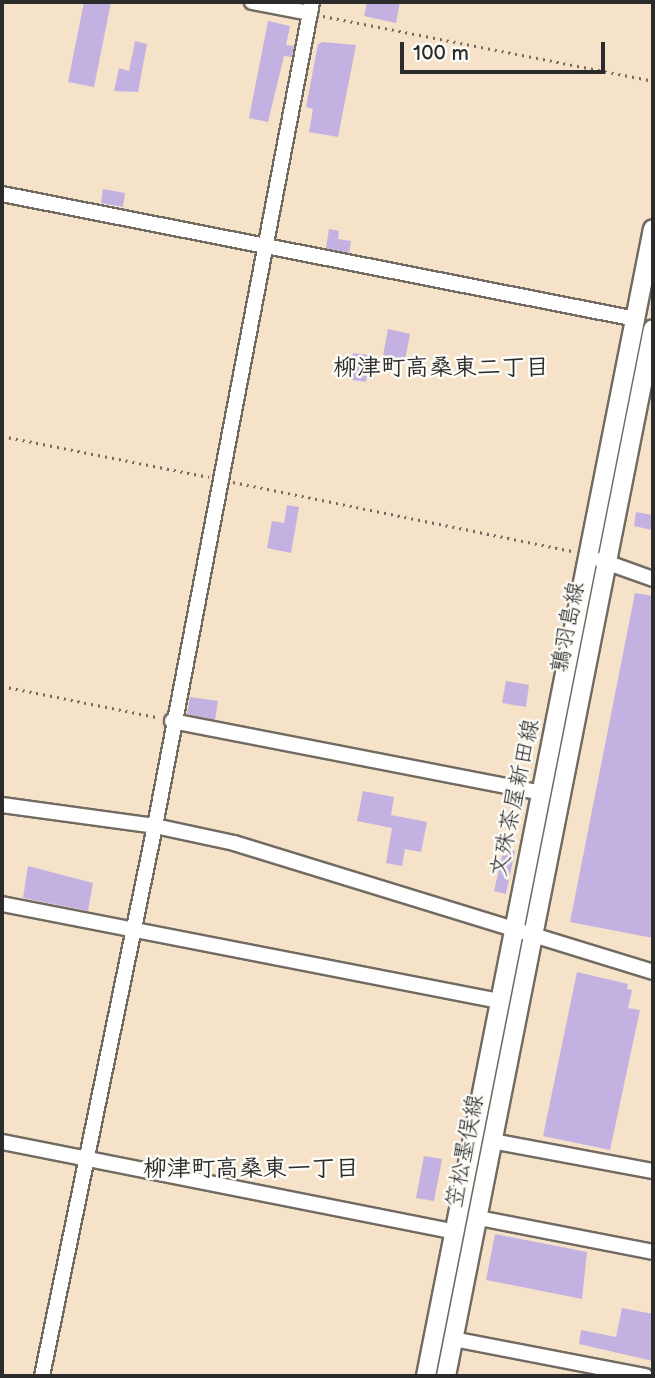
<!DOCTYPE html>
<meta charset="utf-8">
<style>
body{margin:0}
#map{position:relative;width:655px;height:1378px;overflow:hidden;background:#f5e2c8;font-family:"Balsamiq Sans","Klee One",sans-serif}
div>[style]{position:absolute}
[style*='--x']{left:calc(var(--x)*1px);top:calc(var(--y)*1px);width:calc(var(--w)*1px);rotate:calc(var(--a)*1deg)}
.building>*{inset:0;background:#c3b2e1}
.path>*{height:2.5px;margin-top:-1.25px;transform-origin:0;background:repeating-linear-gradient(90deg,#726b62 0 2px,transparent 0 7px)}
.roads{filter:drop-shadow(2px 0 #726b62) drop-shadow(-2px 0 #726b62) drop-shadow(0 2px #726b62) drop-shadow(0 -2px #726b62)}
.minor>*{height:14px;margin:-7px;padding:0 7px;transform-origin:7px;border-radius:7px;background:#fff}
.major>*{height:18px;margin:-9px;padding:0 9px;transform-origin:9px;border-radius:9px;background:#fff}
span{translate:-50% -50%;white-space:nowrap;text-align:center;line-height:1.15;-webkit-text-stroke:5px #fdfcf7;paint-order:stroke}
.street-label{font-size:23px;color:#2b2b2b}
.neighbourhood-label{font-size:24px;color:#2b2b2b;font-weight:700}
.frame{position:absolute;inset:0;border:4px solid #2b2b2b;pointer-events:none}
.scale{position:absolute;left:400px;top:42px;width:205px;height:32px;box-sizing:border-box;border:4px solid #2b2b2b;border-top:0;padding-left:9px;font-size:21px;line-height:24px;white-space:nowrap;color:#2b2b2b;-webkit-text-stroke:5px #fdfcf7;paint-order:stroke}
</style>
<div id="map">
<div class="building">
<i style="clip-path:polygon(84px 2px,111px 2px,94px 87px,68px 82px)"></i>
<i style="clip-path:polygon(367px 2px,400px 2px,396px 23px,364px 16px)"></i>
<i style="clip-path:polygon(268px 21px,290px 26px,286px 45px,294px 46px,292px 57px,284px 56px,268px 122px,249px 118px)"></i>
<i style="clip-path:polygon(135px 41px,147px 44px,138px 92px,114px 91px,119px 68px,129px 71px)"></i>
<i style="clip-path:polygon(323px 42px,356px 45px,338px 137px,309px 132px,313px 109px,306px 107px,318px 44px)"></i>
<i style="clip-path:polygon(103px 189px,125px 193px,123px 207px,101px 203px)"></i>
<i style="clip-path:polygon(329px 229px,339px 231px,338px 239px,351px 241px,349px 253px,326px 248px)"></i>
<i style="clip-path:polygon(388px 329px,410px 334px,405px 360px,383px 356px)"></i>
<i style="clip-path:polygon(353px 353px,370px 355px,366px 382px,348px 379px)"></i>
<i style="clip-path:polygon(287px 505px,299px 507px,291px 553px,267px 548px,272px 521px,284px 523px)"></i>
<i style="clip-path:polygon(636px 512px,653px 515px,652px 530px,634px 526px)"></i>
<i style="clip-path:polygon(635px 593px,653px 596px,653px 938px,570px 922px)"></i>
<i style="clip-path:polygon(506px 681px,529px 685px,526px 707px,502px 703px)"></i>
<i style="clip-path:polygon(190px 697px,218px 701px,215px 720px,187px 714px)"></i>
<i style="clip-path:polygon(363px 791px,394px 797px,391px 815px,427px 822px,421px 852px,405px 849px,402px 866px,386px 863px,392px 828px,357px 821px)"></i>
<i style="clip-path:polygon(504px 848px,515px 851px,506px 894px,494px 891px)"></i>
<i style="clip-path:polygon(28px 866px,93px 883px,88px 911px,23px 898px)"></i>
<i style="clip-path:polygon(577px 972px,628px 984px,627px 989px,632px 990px,628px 1008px,640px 1010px,610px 1150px,543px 1136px)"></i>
<i style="clip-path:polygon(424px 1156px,442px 1159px,434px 1201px,416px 1198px)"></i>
<i style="clip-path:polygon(495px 1234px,587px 1252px,582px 1299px,486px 1280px)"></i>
<i style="clip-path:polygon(622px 1308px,653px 1314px,653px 1361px,579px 1344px,581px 1330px,616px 1337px)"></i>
</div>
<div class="path">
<i style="--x:323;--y:16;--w:336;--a:11.1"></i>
<i style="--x:2;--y:436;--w:211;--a:11.2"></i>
<i style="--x:233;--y:482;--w:347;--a:11.5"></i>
<i style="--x:2;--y:686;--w:161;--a:11.4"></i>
</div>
<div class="roads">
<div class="minor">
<i style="--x:252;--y:2;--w:59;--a:10.7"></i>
<i style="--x:2;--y:194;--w:646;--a:11.15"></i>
<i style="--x:600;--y:560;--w:56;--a:19.7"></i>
<i style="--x:172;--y:721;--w:376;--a:11"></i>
<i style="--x:2;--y:805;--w:154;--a:7.8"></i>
<i style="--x:155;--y:826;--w:81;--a:12.1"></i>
<i style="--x:234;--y:843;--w:438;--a:17.1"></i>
<i style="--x:2;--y:904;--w:506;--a:11.04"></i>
<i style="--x:492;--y:1141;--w:164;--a:10.6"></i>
<i style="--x:2;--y:1142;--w:463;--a:11.2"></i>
<i style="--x:484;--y:1219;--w:172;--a:11"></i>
<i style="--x:453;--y:1339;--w:196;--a:10.9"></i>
<i style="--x:42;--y:1376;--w:561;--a:-78.39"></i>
<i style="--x:155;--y:826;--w:839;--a:-79.21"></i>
</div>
<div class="major">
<i style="--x:426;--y:1376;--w:1169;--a:-78.81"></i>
<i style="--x:446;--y:1376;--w:1067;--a:-78.82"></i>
</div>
</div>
<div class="street-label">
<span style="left:568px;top:627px;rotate:-79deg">鶉羽島線</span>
<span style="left:515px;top:798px;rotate:-78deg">文殊茶屋新田線</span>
<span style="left:465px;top:1151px;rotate:-79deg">笠松墨俣線</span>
</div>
<div class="neighbourhood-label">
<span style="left:441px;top:368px">柳津町高桑東二丁目</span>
<span style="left:251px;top:1169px">柳津町高桑東一丁目</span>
</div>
<div class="frame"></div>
<div class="scale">100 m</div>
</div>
